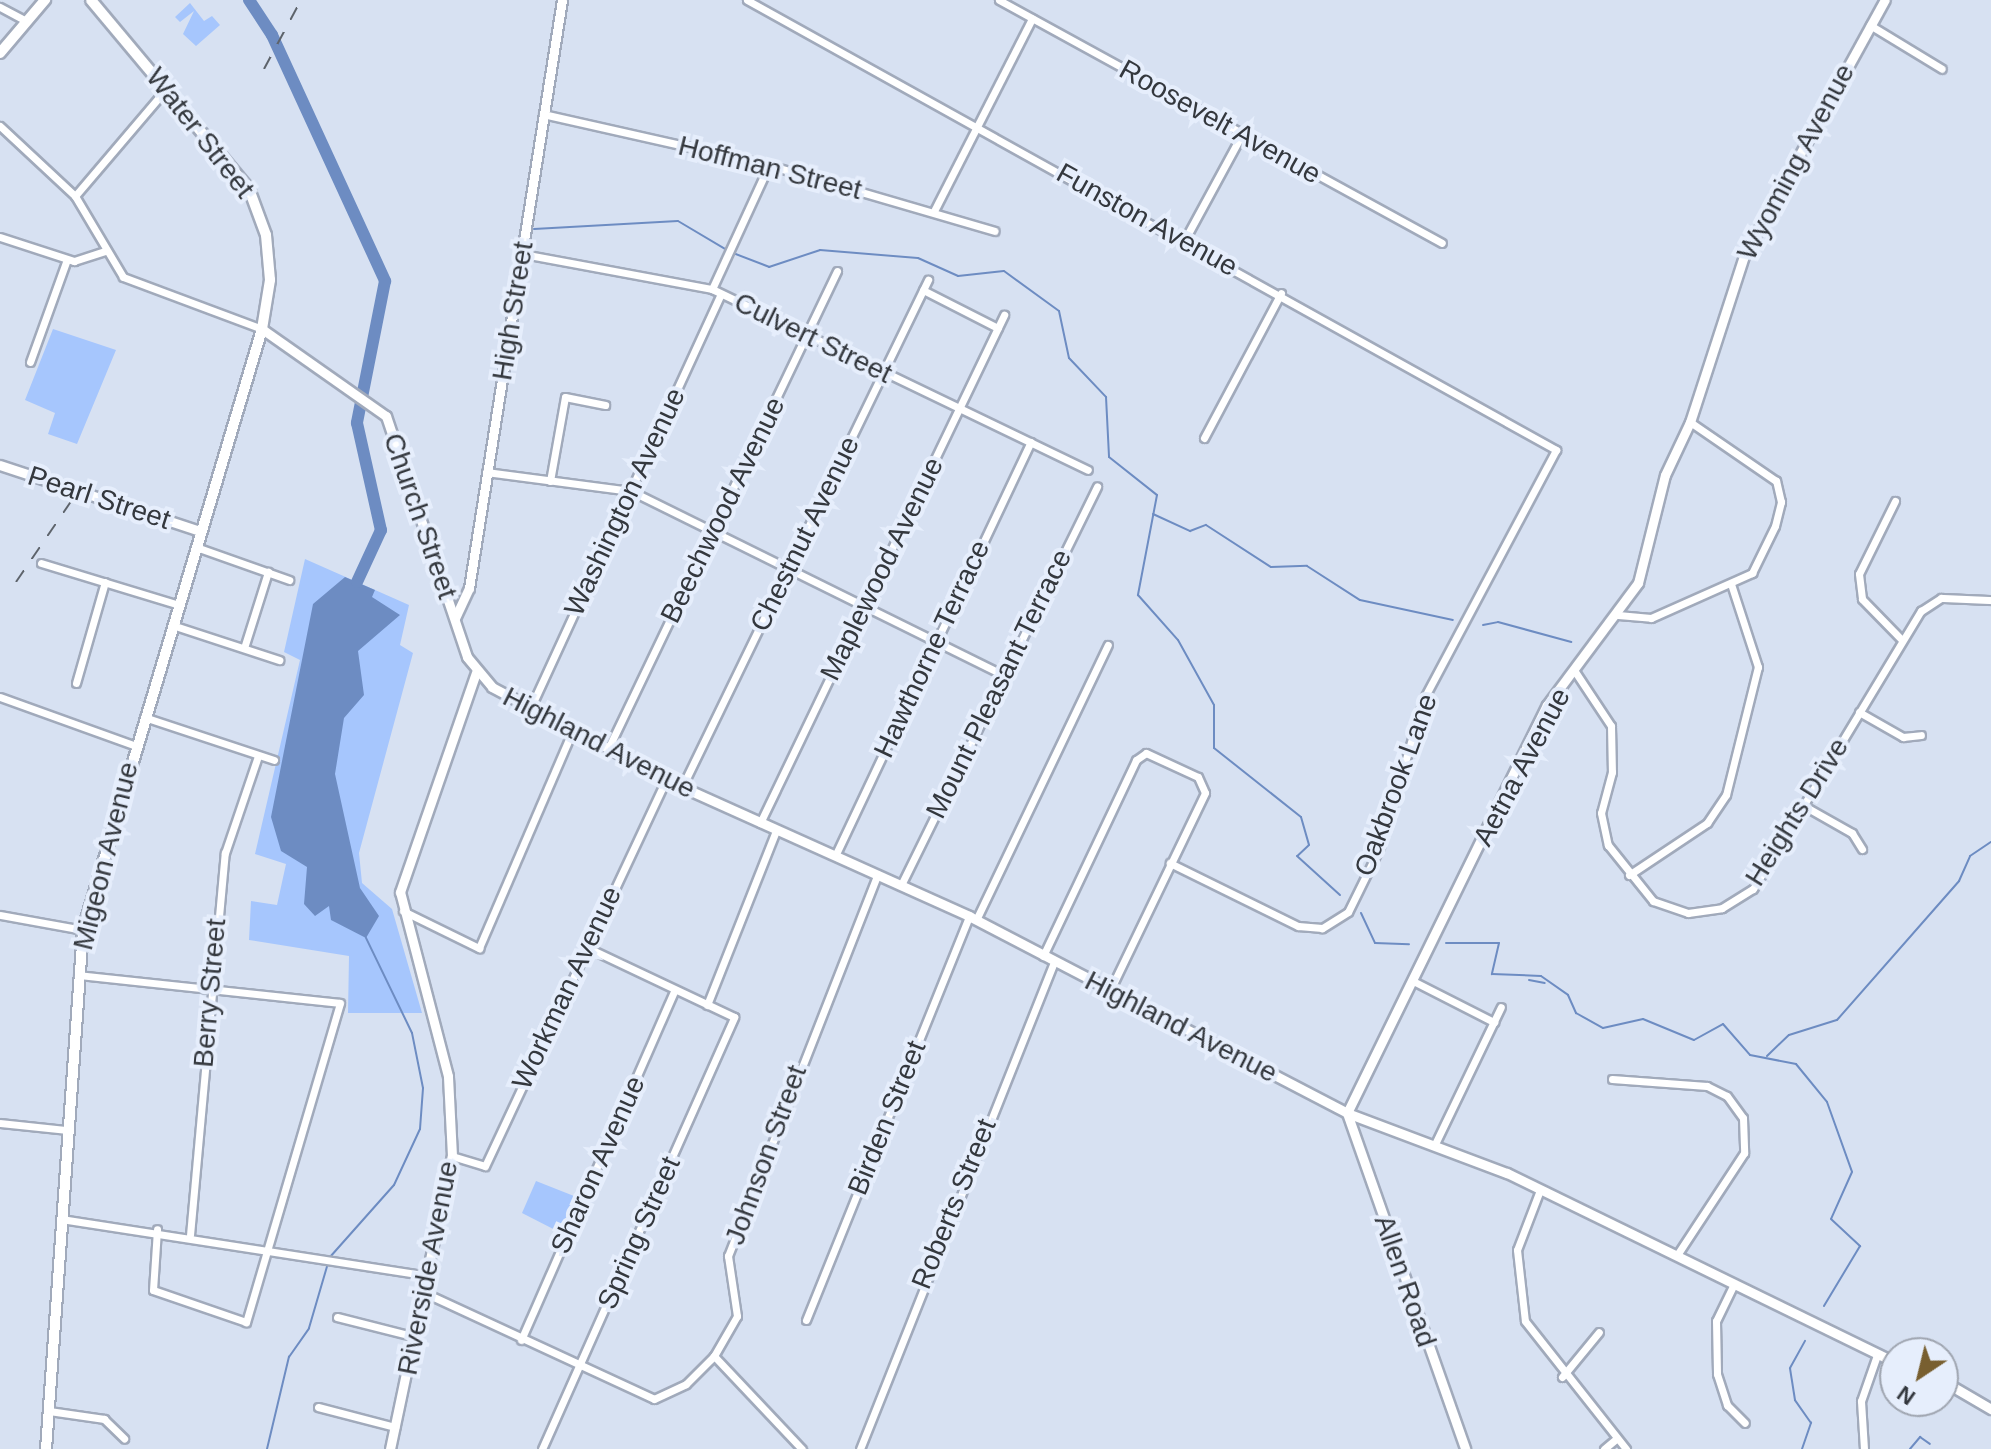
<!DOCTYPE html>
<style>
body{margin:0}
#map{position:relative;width:1991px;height:1449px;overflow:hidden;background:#d7e1f2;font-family:Arial,sans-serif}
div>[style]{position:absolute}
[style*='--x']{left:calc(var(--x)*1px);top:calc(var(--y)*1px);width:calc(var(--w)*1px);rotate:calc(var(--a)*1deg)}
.green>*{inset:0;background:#a6c6fd}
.water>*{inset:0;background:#6d8cc2}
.stream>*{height:2px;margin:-1px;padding:0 1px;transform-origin:1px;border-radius:1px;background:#6d8cc2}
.river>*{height:12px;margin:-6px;padding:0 6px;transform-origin:6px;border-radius:6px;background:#6d8cc2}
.roads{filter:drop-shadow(2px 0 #a1aabb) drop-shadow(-2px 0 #a1aabb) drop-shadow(0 2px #a1aabb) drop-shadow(0 -2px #a1aabb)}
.minor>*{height:7px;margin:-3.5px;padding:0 3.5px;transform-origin:3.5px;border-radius:3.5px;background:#fff}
.tertiary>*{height:9px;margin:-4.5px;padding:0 4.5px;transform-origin:4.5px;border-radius:4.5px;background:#fff}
.secondary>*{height:10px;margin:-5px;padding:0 5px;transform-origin:5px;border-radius:5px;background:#fff}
.rail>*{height:2px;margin-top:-1px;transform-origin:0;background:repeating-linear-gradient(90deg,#5d636b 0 14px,transparent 0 28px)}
span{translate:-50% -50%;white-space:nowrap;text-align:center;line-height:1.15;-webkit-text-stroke:8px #e6eefc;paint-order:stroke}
.street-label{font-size:28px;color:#34383e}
.north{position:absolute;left:1879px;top:1337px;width:80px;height:80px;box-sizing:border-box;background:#e6eefc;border:2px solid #9fa5b0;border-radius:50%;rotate:215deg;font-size:22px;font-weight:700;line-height:32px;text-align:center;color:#34383e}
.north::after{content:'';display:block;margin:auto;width:28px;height:36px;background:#785f30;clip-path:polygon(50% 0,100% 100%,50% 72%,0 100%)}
</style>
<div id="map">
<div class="green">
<i style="clip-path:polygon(190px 3px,204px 21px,212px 16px,220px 25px,196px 46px,183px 34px,194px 11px,180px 22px,175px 17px)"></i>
<i style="clip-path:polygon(53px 329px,116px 350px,77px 444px,48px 434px,55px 413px,25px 400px)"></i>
<i style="clip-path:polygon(305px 559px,409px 605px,400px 645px,413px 653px,359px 853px,362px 883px,392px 909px,422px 1013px,348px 1013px,349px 956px,249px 940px,251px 901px,277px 905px,286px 864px,255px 854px,300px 660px,284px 652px)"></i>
<i style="clip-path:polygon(536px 1181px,579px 1198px,563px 1234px,522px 1213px)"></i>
</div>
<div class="water">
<i style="clip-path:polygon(345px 577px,375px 590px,372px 597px,400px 615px,358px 651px,364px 695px,344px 718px,335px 774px,360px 888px,379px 916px,366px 938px,331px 920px,329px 906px,315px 916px,304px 904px,307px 867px,281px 851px,271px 817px,313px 604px)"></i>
</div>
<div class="stream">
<i style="--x:534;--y:229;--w:144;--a:-3.2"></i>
<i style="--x:678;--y:221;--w:57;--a:30.6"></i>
<i style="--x:733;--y:253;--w:39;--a:21"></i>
<i style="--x:769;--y:267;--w:54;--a:-18.4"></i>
<i style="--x:820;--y:250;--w:98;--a:4.7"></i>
<i style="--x:918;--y:258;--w:44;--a:24.2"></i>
<i style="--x:958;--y:276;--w:46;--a:-6.2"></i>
<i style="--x:1004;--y:271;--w:68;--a:36"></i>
<i style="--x:1059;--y:311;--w:48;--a:78"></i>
<i style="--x:1069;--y:358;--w:54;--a:46.5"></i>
<i style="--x:1106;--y:397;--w:60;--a:87.1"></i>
<i style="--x:1109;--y:457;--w:61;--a:38.4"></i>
<i style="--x:1157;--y:495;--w:102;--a:100.8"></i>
<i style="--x:1138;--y:595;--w:60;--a:48.4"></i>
<i style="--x:1178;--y:640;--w:74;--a:61"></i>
<i style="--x:1214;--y:705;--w:43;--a:90"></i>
<i style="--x:1214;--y:748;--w:111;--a:38.4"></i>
<i style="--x:1301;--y:817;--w:29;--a:74"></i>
<i style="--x:1309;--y:845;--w:16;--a:137"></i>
<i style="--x:1297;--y:856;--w:58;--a:42.2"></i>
<i style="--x:1153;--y:514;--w:41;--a:24.7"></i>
<i style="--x:1190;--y:531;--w:17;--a:-21"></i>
<i style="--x:1206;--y:525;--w:77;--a:32.9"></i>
<i style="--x:1271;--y:567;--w:36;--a:-2"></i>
<i style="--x:1307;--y:566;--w:63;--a:32.7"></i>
<i style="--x:1360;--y:600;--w:95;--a:12.1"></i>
<i style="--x:1483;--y:625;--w:15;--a:-11"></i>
<i style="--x:1498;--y:622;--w:76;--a:15.3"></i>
<i style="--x:1361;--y:913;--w:33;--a:65"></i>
<i style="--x:1375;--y:943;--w:34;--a:2"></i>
<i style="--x:1446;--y:943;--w:53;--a:0"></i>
<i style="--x:1499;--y:943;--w:32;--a:103"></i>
<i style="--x:1492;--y:974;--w:49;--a:2.3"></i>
<i style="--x:1541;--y:976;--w:33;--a:35"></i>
<i style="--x:1568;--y:995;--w:20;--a:66"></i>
<i style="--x:1576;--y:1013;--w:31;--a:29"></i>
<i style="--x:1603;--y:1028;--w:41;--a:-12.7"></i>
<i style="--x:1643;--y:1019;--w:55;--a:22.4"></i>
<i style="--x:1694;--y:1040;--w:33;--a:-29"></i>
<i style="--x:1723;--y:1024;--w:41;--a:48.9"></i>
<i style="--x:1750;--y:1055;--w:47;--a:11.1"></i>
<i style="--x:1796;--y:1064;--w:49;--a:50.8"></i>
<i style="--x:1827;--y:1102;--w:74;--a:70.3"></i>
<i style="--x:1852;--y:1172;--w:51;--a:114.1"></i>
<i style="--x:1831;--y:1219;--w:40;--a:43"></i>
<i style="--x:1860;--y:1246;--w:70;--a:121"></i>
<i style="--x:1529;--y:980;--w:16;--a:11"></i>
<i style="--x:1767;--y:1056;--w:30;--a:-44"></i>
<i style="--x:1789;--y:1035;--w:50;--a:-17.4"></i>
<i style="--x:1837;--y:1020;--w:185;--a:-48.7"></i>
<i style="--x:1959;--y:881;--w:27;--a:-66"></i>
<i style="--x:1970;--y:856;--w:25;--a:-34"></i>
<i style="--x:330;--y:1257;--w:96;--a:-48.4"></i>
<i style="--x:394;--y:1185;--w:62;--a:-65.1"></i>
<i style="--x:420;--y:1129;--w:41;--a:-85.8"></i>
<i style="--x:423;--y:1088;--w:56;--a:-101.3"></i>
<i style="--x:412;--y:1033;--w:106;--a:-115.8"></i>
<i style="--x:267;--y:1449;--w:95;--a:-76.6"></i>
<i style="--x:289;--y:1357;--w:35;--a:-55"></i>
<i style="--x:309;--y:1328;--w:68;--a:-73.7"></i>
<i style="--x:1802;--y:1449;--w:28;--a:-71"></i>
<i style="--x:1811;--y:1423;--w:28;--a:-125"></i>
<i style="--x:1795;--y:1400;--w:32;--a:-99"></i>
<i style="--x:1790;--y:1368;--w:31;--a:-61"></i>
<i style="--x:1910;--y:1449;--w:16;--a:-50"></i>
<i style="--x:1920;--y:1437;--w:12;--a:35"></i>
</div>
<div class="river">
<i style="--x:249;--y:0;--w:42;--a:56.7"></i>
<i style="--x:272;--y:35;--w:271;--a:65.3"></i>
<i style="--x:385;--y:281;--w:145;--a:101.2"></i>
<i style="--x:357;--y:423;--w:110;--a:77.4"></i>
<i style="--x:381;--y:530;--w:57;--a:114.8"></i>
</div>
<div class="roads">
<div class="minor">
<i style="--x:747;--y:0;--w:926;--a:29.08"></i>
<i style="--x:1556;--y:450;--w:281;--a:118"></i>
<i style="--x:1424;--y:698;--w:155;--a:106.5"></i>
<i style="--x:1380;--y:847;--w:72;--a:116.2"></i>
<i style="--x:1348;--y:912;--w:31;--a:148"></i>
<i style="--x:1322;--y:928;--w:24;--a:-175"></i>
<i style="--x:1298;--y:926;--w:143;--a:-153.8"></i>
<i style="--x:999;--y:0;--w:505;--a:28.75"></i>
<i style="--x:0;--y:7;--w:30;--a:28"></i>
<i style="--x:1870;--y:25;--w:84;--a:31.4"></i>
<i style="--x:543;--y:114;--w:232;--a:12.7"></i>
<i style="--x:769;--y:165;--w:235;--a:16.3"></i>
<i style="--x:0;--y:126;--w:103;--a:43"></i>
<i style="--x:75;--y:196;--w:94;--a:59.3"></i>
<i style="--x:123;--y:277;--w:148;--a:20.5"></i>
<i style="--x:75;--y:196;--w:140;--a:-49.6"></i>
<i style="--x:934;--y:211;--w:216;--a:-63"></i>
<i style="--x:0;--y:237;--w:78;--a:18"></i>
<i style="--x:74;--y:261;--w:33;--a:-18"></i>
<i style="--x:1184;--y:241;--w:122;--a:-61.5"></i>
<i style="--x:523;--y:254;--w:192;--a:10.5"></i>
<i style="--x:712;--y:289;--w:417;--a:25.7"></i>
<i style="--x:712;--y:289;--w:136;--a:-65.3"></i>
<i style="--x:923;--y:290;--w:84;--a:26.9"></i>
<i style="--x:30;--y:362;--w:109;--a:-70.2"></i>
<i style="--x:1204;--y:438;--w:164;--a:-62"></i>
<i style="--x:486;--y:472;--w:146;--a:7.5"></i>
<i style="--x:631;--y:491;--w:414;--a:26.3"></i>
<i style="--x:550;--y:481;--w:85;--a:-79.9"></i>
<i style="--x:565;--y:397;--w:41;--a:11.3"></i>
<i style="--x:1895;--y:501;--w:81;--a:116.3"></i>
<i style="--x:1859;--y:574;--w:25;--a:83"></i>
<i style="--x:1862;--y:599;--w:56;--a:45.7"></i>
<i style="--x:196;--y:547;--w:99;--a:19.5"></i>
<i style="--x:41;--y:563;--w:141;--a:16.9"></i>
<i style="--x:1618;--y:615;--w:33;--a:5"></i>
<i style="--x:1651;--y:618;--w:111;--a:-24"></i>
<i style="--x:1752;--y:573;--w:52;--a:-63.9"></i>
<i style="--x:1775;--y:526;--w:25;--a:-76"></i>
<i style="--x:1781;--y:502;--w:22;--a:-103"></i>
<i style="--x:1776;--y:481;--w:104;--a:-145.5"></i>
<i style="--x:172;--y:625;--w:113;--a:18.1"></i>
<i style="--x:244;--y:648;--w:80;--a:-72.5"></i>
<i style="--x:1574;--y:670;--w:67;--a:56.5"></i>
<i style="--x:1611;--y:726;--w:46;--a:88.8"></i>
<i style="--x:1612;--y:772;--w:42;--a:105"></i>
<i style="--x:1601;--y:813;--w:33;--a:78"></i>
<i style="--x:1608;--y:845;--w:72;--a:51.2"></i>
<i style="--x:1653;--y:901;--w:37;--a:19"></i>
<i style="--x:1688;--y:913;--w:34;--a:-8"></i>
<i style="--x:1722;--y:908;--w:36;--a:-32"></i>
<i style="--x:1753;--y:889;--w:325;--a:-58.9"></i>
<i style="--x:1921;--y:611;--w:24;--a:-33"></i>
<i style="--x:1941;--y:598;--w:50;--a:2.3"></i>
<i style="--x:76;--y:683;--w:105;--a:-74"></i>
<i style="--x:0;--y:697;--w:141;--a:19.8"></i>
<i style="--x:530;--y:709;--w:457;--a:-65.3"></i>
<i style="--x:1859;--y:712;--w:51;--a:29.6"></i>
<i style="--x:1903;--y:737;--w:18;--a:-6"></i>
<i style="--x:144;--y:717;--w:137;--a:18.3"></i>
<i style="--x:608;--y:749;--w:530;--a:-64.4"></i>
<i style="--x:682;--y:787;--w:564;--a:-64.12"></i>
<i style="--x:1806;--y:807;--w:53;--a:29.5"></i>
<i style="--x:1852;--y:833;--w:19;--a:58"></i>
<i style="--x:760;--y:823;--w:564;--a:-64.34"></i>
<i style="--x:835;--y:856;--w:458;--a:-64.7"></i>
<i style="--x:1629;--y:875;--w:94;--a:-33.7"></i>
<i style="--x:1707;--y:823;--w:34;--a:-56"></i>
<i style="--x:1726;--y:795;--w:132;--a:-76"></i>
<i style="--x:1758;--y:667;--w:87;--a:-108"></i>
<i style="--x:902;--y:883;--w:442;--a:-63.8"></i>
<i style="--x:403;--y:911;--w:85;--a:26"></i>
<i style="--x:479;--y:948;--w:235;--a:-66.7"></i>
<i style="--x:0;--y:915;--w:84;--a:10.2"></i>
<i style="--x:976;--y:920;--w:305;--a:-64.4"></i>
<i style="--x:1043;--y:956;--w:217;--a:-64.6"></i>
<i style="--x:1136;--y:760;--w:12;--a:-35"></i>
<i style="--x:1146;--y:753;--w:57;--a:24.8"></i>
<i style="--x:1198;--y:777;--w:17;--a:66"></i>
<i style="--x:1205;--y:793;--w:219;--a:115.7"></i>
<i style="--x:78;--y:975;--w:263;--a:6.1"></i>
<i style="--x:340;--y:1003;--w:333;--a:106.4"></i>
<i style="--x:246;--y:1322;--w:98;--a:-161"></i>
<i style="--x:153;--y:1290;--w:61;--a:-86.2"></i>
<i style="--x:1415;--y:982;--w:89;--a:26.9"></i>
<i style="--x:707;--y:1005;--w:187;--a:-68.4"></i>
<i style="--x:1612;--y:1079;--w:95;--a:4.2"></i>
<i style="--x:1707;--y:1086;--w:22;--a:27"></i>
<i style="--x:1727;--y:1096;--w:27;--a:54"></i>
<i style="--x:1743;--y:1118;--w:35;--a:88"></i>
<i style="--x:1744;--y:1153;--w:122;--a:123.3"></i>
<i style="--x:0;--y:1123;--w:67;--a:6"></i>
<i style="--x:1434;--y:1146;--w:154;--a:-64.3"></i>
<i style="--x:452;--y:1156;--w:34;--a:17"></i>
<i style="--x:485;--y:1166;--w:427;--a:-64.9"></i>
<i style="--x:1540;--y:1190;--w:64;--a:111"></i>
<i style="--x:1517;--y:1250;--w:71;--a:83.6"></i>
<i style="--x:1525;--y:1321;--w:163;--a:51.7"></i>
<i style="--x:61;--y:1219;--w:372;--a:8.8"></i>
<i style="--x:190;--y:1235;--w:384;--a:-84.8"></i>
<i style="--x:225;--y:853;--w:102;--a:-71.2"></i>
<i style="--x:1734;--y:1284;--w:41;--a:115.9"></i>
<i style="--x:1716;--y:1321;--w:53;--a:88.9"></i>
<i style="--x:1717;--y:1374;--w:33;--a:72"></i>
<i style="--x:1727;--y:1405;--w:25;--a:45"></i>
<i style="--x:425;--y:1293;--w:252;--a:24.8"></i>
<i style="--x:654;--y:1399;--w:35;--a:-25"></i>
<i style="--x:686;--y:1384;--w:40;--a:-45"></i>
<i style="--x:714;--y:1356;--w:46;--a:-60.1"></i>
<i style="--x:737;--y:1316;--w:61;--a:-98.5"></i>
<i style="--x:728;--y:1256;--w:410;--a:-68.6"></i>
<i style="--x:337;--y:1317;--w:81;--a:14.2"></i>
<i style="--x:806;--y:1320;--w:436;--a:-68"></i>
<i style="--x:521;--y:1340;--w:382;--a:-66.3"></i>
<i style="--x:714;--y:1356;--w:128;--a:46.6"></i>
<i style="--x:1562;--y:1377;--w:58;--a:-50.6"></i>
<i style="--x:318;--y:1407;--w:80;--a:14.6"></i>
<i style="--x:49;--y:1411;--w:56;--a:8.3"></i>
<i style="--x:104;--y:1419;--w:28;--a:44"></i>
<i style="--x:542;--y:1449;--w:473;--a:-66"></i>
<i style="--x:734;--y:1017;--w:164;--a:-154.7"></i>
<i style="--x:860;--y:1449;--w:524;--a:-68.28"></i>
<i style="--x:1604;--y:1449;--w:16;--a:-40"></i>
<i style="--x:1864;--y:1449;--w:48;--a:-93.6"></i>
<i style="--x:1861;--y:1401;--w:49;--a:-70.8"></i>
</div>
<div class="tertiary">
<i style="--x:262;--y:329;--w:151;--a:35.1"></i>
<i style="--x:386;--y:416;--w:254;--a:71.4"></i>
<i style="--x:467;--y:657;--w:39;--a:50"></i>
<i style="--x:492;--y:687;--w:215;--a:27.8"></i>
<i style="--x:682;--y:787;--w:315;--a:24.2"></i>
<i style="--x:969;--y:916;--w:426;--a:27.5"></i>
<i style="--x:1347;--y:1113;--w:171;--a:20.6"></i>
<i style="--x:1507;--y:1173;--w:432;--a:26"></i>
<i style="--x:0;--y:465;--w:210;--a:18.3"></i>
<i style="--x:455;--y:618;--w:33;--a:-65"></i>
<i style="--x:469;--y:588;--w:595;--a:-81.01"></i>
<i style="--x:1347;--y:1113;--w:454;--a:-63.9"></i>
<i style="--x:1547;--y:705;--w:152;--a:-53.3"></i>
<i style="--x:1638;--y:583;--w:111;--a:-76"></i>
<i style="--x:1665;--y:475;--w:59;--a:-64.7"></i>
<i style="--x:1690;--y:422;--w:175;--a:-72"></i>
<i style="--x:1744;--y:256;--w:292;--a:-61.2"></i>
<i style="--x:1347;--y:1113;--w:356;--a:70.6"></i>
<i style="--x:1943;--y:1381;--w:56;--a:30.3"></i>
<i style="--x:390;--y:1449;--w:299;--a:-78.1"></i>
<i style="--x:452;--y:1156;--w:80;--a:-92.9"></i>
<i style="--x:448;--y:1076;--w:190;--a:-104.6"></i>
<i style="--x:400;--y:892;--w:232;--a:-70.9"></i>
</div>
<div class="secondary">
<i style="--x:0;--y:53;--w:70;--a:-49.7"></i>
<i style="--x:46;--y:1449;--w:520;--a:-85.92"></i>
<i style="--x:83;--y:930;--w:627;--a:-73.41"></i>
<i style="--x:262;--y:329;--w:50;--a:-80.7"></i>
<i style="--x:270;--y:280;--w:45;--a:-95.1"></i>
<i style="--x:266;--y:235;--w:49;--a:-110.3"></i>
<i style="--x:249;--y:189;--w:246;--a:-129.9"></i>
</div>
</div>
<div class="rail">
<i style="--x:264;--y:69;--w:78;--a:-61.8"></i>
<i style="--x:16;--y:582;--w:99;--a:-55.7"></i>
</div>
<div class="street-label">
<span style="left:1220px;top:122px;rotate:29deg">Roosevelt Avenue</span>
<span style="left:200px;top:133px;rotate:52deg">Water Street</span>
<span style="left:1796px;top:162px;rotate:-62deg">Wyoming Avenue</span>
<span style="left:770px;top:168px;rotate:14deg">Hoffman Street</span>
<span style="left:1147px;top:220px;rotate:29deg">Funston Avenue</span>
<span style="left:513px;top:311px;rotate:-81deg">High Street</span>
<span style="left:813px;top:338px;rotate:26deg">Culvert Street</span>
<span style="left:99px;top:498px;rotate:18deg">Pearl Street</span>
<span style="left:625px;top:502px;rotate:-65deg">Washington Avenue</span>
<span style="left:723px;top:510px;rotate:-64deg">Beechwood Avenue</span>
<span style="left:420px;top:516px;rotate:71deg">Church Street</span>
<span style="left:805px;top:534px;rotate:-64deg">Chestnut Avenue</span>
<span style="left:882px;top:569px;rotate:-64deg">Maplewood Avenue</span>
<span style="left:932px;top:649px;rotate:-65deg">Hawthorne Terrace</span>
<span style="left:999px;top:684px;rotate:-64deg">Mount Pleasant Terrace</span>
<span style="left:599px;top:743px;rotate:27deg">Highland Avenue</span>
<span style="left:1522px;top:767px;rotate:-62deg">Aetna Avenue</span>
<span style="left:1396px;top:785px;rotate:-70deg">Oakbrook Lane</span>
<span style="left:1797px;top:812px;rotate:-58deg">Heights Drive</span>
<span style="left:106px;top:856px;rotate:-76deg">Migeon Avenue</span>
<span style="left:567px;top:988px;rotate:-65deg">Workman Avenue</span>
<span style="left:210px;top:993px;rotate:-85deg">Berry Street</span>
<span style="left:1181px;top:1027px;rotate:27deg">Highland Avenue</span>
<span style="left:887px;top:1118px;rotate:-68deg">Birden Street</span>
<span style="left:766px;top:1155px;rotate:-70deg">Johnson Street</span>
<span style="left:598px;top:1165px;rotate:-66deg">Sharon Avenue</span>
<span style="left:954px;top:1204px;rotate:-68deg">Roberts Street</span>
<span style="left:639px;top:1233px;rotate:-66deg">Spring Street</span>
<span style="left:428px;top:1268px;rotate:-79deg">Riverside Avenue</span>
<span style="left:1405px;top:1281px;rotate:71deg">Allen Road</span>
</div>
<div class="north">N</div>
</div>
